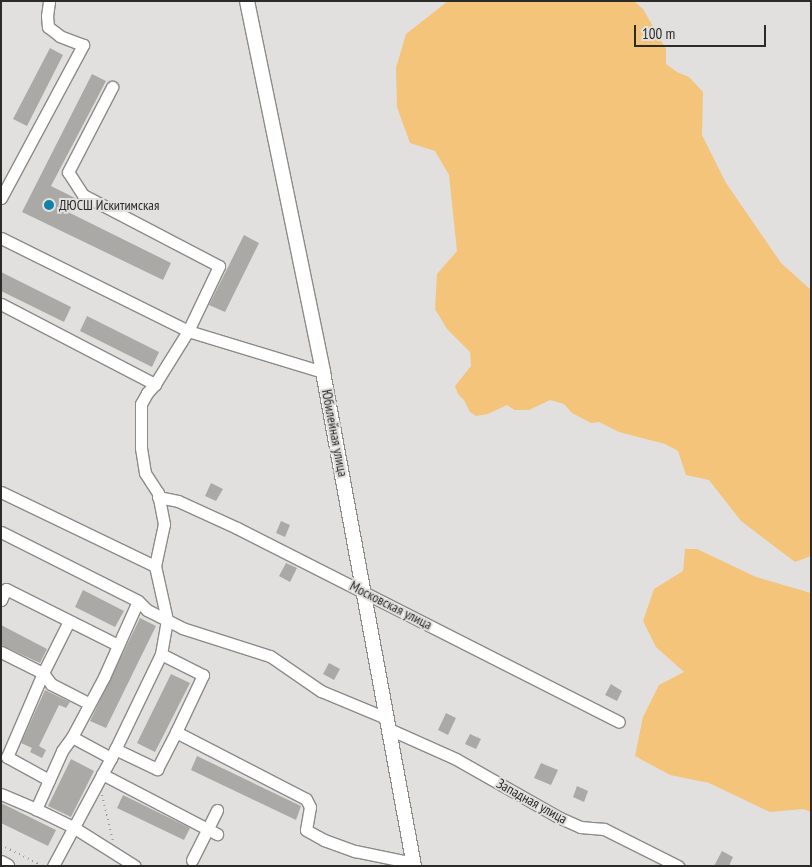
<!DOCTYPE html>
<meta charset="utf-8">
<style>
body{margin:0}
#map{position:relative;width:812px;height:867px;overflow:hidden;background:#e2e0de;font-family:"PT Sans Narrow",sans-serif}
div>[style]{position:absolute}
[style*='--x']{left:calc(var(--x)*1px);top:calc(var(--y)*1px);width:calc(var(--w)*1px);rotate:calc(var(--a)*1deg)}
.green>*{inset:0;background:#f3c479}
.building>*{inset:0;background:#aaa9a6}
.path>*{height:2px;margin-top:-1px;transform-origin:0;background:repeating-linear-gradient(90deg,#9d9c9a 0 1px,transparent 0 5px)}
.roads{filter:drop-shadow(1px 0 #8c8b88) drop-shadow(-1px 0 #8c8b88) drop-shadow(0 1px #8c8b88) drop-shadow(0 -1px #8c8b88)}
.minor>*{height:11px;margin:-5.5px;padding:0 5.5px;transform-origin:5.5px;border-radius:5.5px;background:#fff}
.major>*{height:14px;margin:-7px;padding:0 7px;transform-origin:7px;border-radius:7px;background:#fff}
.dots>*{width:14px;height:14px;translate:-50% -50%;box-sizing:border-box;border:2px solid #e2e0de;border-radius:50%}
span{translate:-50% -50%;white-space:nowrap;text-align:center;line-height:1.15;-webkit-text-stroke:4px #e2e0de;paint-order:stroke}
.poi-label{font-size:14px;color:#2b2b2a}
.left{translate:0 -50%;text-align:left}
.street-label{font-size:14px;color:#2b2b2a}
.frame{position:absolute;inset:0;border:2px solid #2b2b2a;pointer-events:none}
.scale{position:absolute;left:634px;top:25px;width:132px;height:22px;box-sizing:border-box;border:2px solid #2b2b2a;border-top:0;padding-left:6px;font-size:15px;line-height:18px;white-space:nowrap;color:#2b2b2a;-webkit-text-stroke:4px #e2e0de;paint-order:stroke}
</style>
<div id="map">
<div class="green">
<i style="clip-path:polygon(448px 1px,634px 1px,643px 9px,666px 49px,666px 64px,677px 72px,689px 77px,703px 92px,702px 135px,726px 183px,781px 263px,811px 290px,811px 556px,795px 562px,741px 521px,709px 480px,686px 475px,678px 451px,665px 444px,619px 432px,599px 422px,591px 423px,572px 413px,564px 404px,550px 400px,529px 410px,515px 410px,507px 405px,488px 414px,476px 416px,470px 412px,464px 400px,458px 394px,455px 386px,471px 366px,470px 352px,447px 329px,435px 309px,437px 274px,457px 251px,449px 175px,435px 151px,410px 143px,397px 107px,396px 68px,406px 34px)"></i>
<i style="clip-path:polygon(685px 549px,697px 549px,756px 577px,811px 593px,811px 812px,803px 809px,770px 812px,709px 783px,670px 775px,635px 756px,643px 717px,659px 685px,684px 672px,656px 647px,643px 621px,654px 589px,683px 571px)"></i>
</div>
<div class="building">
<i style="clip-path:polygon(50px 48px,63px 55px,27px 126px,13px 119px)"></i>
<i style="clip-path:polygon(92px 74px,106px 81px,51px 186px,75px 198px,68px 212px,171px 263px,163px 280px,22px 212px)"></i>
<i style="clip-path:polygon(244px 235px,259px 243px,225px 312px,209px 305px)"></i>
<i style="clip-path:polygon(1px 272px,71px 307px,64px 322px,1px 291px)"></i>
<i style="clip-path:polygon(87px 316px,159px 352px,152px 367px,80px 331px)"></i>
<i style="clip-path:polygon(211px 483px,223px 489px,216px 501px,205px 496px)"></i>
<i style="clip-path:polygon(281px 521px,290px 525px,285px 537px,276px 533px)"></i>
<i style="clip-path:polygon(286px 563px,297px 568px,290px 582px,279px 576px)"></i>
<i style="clip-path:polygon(83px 590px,124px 611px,115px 627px,75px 607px)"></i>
<i style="clip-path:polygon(140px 618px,156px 626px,106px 728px,90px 721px)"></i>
<i style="clip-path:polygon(1px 625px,47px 649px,40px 663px,1px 645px)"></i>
<i style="clip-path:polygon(329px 663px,340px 669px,334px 680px,323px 674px)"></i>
<i style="clip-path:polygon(171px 674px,190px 683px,155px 752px,137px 743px)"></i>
<i style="clip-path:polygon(611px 684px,622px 691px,617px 701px,605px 695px)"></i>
<i style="clip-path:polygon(45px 690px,70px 702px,66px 708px,59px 705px,39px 746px,46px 750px,42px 758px,30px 752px,32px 748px,21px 743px)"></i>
<i style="clip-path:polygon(446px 713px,456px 718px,448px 735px,438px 730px)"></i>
<i style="clip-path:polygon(470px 734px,481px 739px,476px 749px,465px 744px)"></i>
<i style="clip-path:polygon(197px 756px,301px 806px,296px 820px,191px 770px)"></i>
<i style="clip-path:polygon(71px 759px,94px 771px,71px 817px,48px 806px)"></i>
<i style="clip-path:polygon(541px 763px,558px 770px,551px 785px,534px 778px)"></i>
<i style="clip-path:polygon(577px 786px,588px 791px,584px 802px,573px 797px)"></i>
<i style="clip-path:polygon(123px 795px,190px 828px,184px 840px,117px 808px)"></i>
<i style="clip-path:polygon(1px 803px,56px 830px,48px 846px,1px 823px)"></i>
<i style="clip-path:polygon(722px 851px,733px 857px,729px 866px,714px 866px)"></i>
</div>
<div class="path">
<i style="--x:102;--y:795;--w:47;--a:76.6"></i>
<i style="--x:1;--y:845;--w:47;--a:26.6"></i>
</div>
<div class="roads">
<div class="minor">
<i style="--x:1;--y:198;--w:174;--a:-61.8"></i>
<i style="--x:83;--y:45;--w:25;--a:-159"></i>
<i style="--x:60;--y:36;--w:15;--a:-143"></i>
<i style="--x:48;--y:27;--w:11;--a:-95"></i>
<i style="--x:47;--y:16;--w:15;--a:-82"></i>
<i style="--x:1;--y:238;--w:209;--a:26.4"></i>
<i style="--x:188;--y:331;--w:72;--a:-64.5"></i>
<i style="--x:219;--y:266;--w:153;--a:-152.4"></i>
<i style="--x:83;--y:195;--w:27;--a:-123"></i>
<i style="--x:68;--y:172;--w:96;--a:-62.6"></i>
<i style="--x:1;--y:304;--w:174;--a:27.5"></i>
<i style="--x:1;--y:492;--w:171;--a:25.7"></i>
<i style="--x:158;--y:497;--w:20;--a:11"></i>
<i style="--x:178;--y:501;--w:65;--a:24.6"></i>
<i style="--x:237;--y:528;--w:428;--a:26.9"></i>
<i style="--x:1;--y:532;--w:153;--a:26.7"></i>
<i style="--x:138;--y:601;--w:13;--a:45"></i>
<i style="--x:147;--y:610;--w:39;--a:27"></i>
<i style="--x:182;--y:628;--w:92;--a:17.7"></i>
<i style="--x:270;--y:656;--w:62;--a:34.5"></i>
<i style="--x:321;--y:691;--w:70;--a:22.6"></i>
<i style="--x:1;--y:600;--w:12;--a:-66"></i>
<i style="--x:6;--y:589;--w:125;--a:26.6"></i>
<i style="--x:1;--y:652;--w:47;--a:26.6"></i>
<i style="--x:43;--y:673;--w:14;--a:54"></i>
<i style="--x:51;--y:684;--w:42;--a:27.2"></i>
<i style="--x:161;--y:654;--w:47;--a:26.6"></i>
<i style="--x:203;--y:675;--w:63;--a:115.3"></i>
<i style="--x:389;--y:729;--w:73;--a:24.1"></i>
<i style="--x:456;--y:759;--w:117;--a:29.6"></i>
<i style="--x:558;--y:817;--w:24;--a:24"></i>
<i style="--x:580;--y:827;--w:24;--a:5"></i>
<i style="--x:604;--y:829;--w:83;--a:26.6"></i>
<i style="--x:72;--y:737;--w:17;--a:126"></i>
<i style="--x:62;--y:751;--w:64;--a:114.1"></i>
<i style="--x:36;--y:809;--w:41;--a:25.9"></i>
<i style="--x:73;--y:827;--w:73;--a:32.2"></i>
<i style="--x:115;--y:749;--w:47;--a:25.5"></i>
<i style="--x:157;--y:769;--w:42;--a:-62.8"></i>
<i style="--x:176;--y:732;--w:146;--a:27.3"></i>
<i style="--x:306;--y:799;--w:9;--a:63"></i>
<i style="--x:310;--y:807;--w:23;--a:100"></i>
<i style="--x:306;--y:830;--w:21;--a:29"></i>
<i style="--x:324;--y:840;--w:33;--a:20"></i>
<i style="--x:355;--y:851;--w:59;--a:11.7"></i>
<i style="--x:111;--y:758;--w:44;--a:-151.7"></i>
<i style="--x:72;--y:737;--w:68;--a:-61.9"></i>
<i style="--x:104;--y:677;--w:83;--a:-65.9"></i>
<i style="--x:102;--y:774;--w:130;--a:27.6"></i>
<i style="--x:49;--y:780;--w:48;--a:-151.3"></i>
<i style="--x:7;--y:757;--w:91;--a:-66.8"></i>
<i style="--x:43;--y:673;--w:58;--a:-63.4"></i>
<i style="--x:1;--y:794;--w:38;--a:23"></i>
<i style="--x:192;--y:860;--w:56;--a:-63.4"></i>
<i style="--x:53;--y:866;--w:123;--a:-61.8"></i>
<i style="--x:111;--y:758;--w:115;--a:-64.3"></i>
<i style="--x:161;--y:654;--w:35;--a:-80"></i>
<i style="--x:167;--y:620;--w:55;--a:-102.5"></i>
<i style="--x:155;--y:566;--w:43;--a:-77.9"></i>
<i style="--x:164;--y:524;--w:32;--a:-101"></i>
<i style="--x:158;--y:493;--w:24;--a:-123"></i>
<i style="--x:145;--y:473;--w:25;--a:-99"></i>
<i style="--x:141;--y:448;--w:44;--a:-90"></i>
<i style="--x:141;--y:404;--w:13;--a:-61"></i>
<i style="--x:147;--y:393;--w:12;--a:-48"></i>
<i style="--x:155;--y:384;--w:62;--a:-58.1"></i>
<i style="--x:188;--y:331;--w:141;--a:16.9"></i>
</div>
<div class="major">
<i style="--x:247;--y:1;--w:379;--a:78.4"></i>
<i style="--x:323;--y:372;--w:502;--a:79.56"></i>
<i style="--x:1;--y:863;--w:7;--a:27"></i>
</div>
</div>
<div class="dots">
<i style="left:49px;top:205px;background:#1082a9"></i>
</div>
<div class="poi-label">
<span class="left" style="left:59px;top:205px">ДЮСШ Искитимская</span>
</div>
<div class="street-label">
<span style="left:335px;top:433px;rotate:79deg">Юбилейная улица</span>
<span style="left:391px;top:605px;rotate:27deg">Московская улица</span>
<span style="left:532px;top:801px;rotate:29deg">Западная улица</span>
</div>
<div class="frame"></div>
<div class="scale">100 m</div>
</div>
